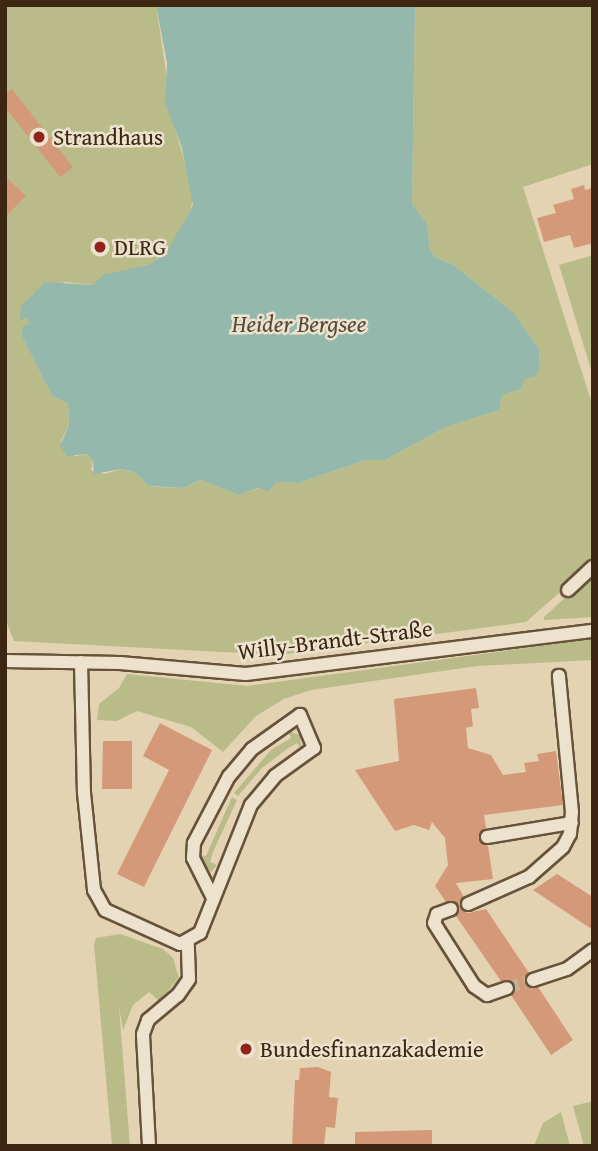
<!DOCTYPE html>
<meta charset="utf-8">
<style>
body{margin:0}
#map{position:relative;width:598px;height:1151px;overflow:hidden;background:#e3d3b3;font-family:"Gentium Book Plus",serif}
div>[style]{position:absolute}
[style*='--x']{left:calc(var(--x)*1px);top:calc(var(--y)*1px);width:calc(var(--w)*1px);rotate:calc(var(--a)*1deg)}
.green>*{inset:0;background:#b9bb89}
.water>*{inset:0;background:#95b8ac}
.building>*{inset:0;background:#d39979}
.minor-tunnel>*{height:12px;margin-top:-6px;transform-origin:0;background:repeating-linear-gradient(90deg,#c2b193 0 12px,transparent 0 18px)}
.roads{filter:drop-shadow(2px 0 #67523a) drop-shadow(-2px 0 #67523a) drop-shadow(0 2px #67523a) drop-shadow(0 -2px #67523a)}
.minor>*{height:12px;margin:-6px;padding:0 6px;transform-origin:6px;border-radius:6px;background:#ede2ce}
.dots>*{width:19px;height:19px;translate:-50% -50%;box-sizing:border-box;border:4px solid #ede2ce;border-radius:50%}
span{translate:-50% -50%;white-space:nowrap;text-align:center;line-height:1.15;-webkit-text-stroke:5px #ede2ce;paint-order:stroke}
.poi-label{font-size:23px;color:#3e2712}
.left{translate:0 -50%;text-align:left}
.street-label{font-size:23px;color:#3e2712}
.water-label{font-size:24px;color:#544b38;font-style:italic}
.frame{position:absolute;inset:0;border:7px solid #3e2712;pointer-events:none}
</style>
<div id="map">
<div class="green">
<i style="clip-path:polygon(5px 5px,156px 5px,174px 126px,194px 193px,189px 217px,180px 233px,166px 253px,148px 265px,93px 285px,65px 282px,32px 294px,30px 323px,22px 328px,22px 337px,52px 396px,68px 403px,69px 425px,61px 441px,75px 456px,86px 454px,93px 460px,91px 470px,105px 474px,120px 469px,136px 473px,148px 486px,156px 487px,183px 488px,202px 480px,239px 495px,259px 488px,268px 490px,277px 482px,299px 483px,365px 460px,385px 460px,446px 427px,499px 410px,502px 395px,522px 389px,525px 378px,540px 368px,539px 349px,514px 313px,452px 264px,436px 258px,430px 250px,427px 223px,412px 204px,415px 5px,593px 5px,593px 164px,523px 187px,593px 407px,593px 560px,576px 578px,526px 622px,279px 655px,14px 641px,5px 618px)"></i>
<i style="clip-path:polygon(593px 255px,593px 376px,559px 265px)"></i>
<i style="clip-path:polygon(593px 572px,593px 617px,544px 620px,544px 617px)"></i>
<i style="clip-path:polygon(593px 639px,593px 660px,477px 666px,311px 690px,284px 699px,256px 716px,223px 752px,191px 727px,137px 711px,117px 721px,97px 720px,99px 704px,119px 688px,127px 674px,247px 686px)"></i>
<i style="clip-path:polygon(288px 731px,300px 735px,302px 750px,297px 743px,287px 749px,262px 768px,238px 796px,234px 793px,271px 750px,291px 738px)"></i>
<i style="clip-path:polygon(232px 797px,237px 800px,213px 852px,210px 862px,217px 865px,211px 872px,204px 867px,199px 855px,206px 856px)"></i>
<i style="clip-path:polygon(120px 934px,163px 949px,173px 958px,179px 978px,159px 1001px,149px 992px,133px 1005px,123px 1030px,119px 1007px,130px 1146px,112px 1146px,94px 945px,96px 938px)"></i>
<i style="clip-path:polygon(593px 1101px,593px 1146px,584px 1146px,573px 1106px)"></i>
<i style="clip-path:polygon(561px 1112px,570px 1146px,534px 1146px,543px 1123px)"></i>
</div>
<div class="water">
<i style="clip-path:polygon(156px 5px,415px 5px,412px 204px,427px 223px,430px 250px,436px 258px,452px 264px,514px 313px,539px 349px,540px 368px,534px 377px,525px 378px,522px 389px,502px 395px,499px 410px,446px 427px,385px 460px,365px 460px,299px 483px,277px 482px,268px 491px,258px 488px,239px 495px,201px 480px,183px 488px,148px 486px,136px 473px,121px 469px,94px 474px,93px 460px,86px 454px,67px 456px,60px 446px,69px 425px,68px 403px,52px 396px,22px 337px,22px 327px,30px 323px,27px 318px,20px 320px,21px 306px,45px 282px,93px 285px,103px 275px,148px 265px,166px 253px,193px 205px,182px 148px,165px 103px,167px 63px)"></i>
</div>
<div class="building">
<i style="clip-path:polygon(12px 89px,73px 167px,60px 177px,5px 107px,5px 95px)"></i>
<i style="clip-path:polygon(5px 176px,26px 196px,5px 217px)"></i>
<i style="clip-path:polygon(584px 185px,585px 190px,593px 188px,593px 243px,574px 248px,570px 235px,544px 242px,537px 218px,556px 213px,553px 205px,574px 199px,571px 189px)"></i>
<i style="clip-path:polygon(476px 688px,479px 708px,471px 709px,473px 726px,466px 728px,468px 748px,491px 755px,503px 775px,526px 772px,524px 763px,539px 761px,537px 754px,556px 751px,563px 805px,484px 815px,486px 828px,478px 838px,488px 846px,493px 879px,456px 883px,464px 897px,460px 908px,468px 913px,486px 909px,529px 973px,527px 986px,538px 987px,573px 1040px,551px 1055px,511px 995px,513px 982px,501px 981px,456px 916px,457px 903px,446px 902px,435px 886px,448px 865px,445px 838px,432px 822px,429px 830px,414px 825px,395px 831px,355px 770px,399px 761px,394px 699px)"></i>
<i style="clip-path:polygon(160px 723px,212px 750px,144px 887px,117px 874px,169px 770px,143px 756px)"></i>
<i style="clip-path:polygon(103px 741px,132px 741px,132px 789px,102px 789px)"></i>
<i style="clip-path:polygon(557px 874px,593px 897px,593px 930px,533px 890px)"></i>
<i style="clip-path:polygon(318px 1067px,331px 1072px,329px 1097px,338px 1098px,335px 1128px,326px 1127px,324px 1146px,292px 1146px,295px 1080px,299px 1080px,300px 1068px)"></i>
<i style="clip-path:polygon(432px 1130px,432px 1146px,355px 1145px,355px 1132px)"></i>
</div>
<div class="minor-tunnel">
<i style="--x:507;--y:988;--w:27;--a:-17"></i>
</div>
<div class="roads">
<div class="minor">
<i style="--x:568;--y:590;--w:34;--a:-43"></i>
<i style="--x:5;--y:661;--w:115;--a:1"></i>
<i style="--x:120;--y:663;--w:126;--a:5"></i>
<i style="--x:246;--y:674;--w:350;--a:-7.1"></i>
<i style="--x:81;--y:662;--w:131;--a:88.7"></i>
<i style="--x:84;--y:793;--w:98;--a:84.1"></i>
<i style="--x:94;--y:890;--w:23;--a:61"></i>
<i style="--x:105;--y:910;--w:82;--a:24.4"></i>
<i style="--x:180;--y:944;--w:23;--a:-29"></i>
<i style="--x:200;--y:933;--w:138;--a:-68.3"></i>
<i style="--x:251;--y:805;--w:38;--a:-50"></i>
<i style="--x:275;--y:776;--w:48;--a:-35.7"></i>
<i style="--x:314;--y:748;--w:36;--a:-113"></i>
<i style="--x:300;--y:715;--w:59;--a:144.7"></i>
<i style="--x:252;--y:749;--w:35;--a:130"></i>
<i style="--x:229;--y:776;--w:76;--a:117.6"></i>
<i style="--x:194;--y:843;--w:15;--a:94"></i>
<i style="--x:193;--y:858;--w:45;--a:63.4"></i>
<i style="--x:487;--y:837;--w:86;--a:-9.4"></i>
<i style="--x:468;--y:904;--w:67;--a:-23.9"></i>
<i style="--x:529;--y:877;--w:45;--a:-41.4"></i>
<i style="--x:563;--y:847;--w:15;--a:-62"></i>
<i style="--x:570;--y:834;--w:22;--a:-85"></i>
<i style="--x:572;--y:812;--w:137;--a:-95.5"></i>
<i style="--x:451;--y:909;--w:15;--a:160"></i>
<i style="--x:437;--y:914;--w:9;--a:108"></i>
<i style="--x:434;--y:923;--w:75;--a:57.6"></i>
<i style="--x:474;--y:986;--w:16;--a:35"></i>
<i style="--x:487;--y:995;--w:21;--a:-19"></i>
<i style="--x:533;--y:980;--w:36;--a:-18"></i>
<i style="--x:567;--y:969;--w:32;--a:-36"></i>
<i style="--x:149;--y:1146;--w:112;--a:-93.1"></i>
<i style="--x:143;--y:1034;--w:15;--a:-70"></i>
<i style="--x:148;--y:1020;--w:39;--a:-40"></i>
<i style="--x:178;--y:995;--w:19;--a:-55"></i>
<i style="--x:189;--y:979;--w:36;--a:-92"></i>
</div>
</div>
<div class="dots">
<i style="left:39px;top:137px;background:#8f2418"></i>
<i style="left:100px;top:247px;background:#8f2418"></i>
<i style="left:246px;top:1049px;background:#8f2418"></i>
</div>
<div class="poi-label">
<span class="left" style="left:53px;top:137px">Strandhaus</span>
<span class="left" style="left:114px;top:247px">DLRG</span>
<span class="left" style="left:260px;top:1049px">Bundesfinanzakademie</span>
</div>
<div class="street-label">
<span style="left:335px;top:640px;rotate:-7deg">Willy-Brandt-Straße</span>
</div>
<div class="water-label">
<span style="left:299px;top:324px">Heider Bergsee</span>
</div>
<div class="frame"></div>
</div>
